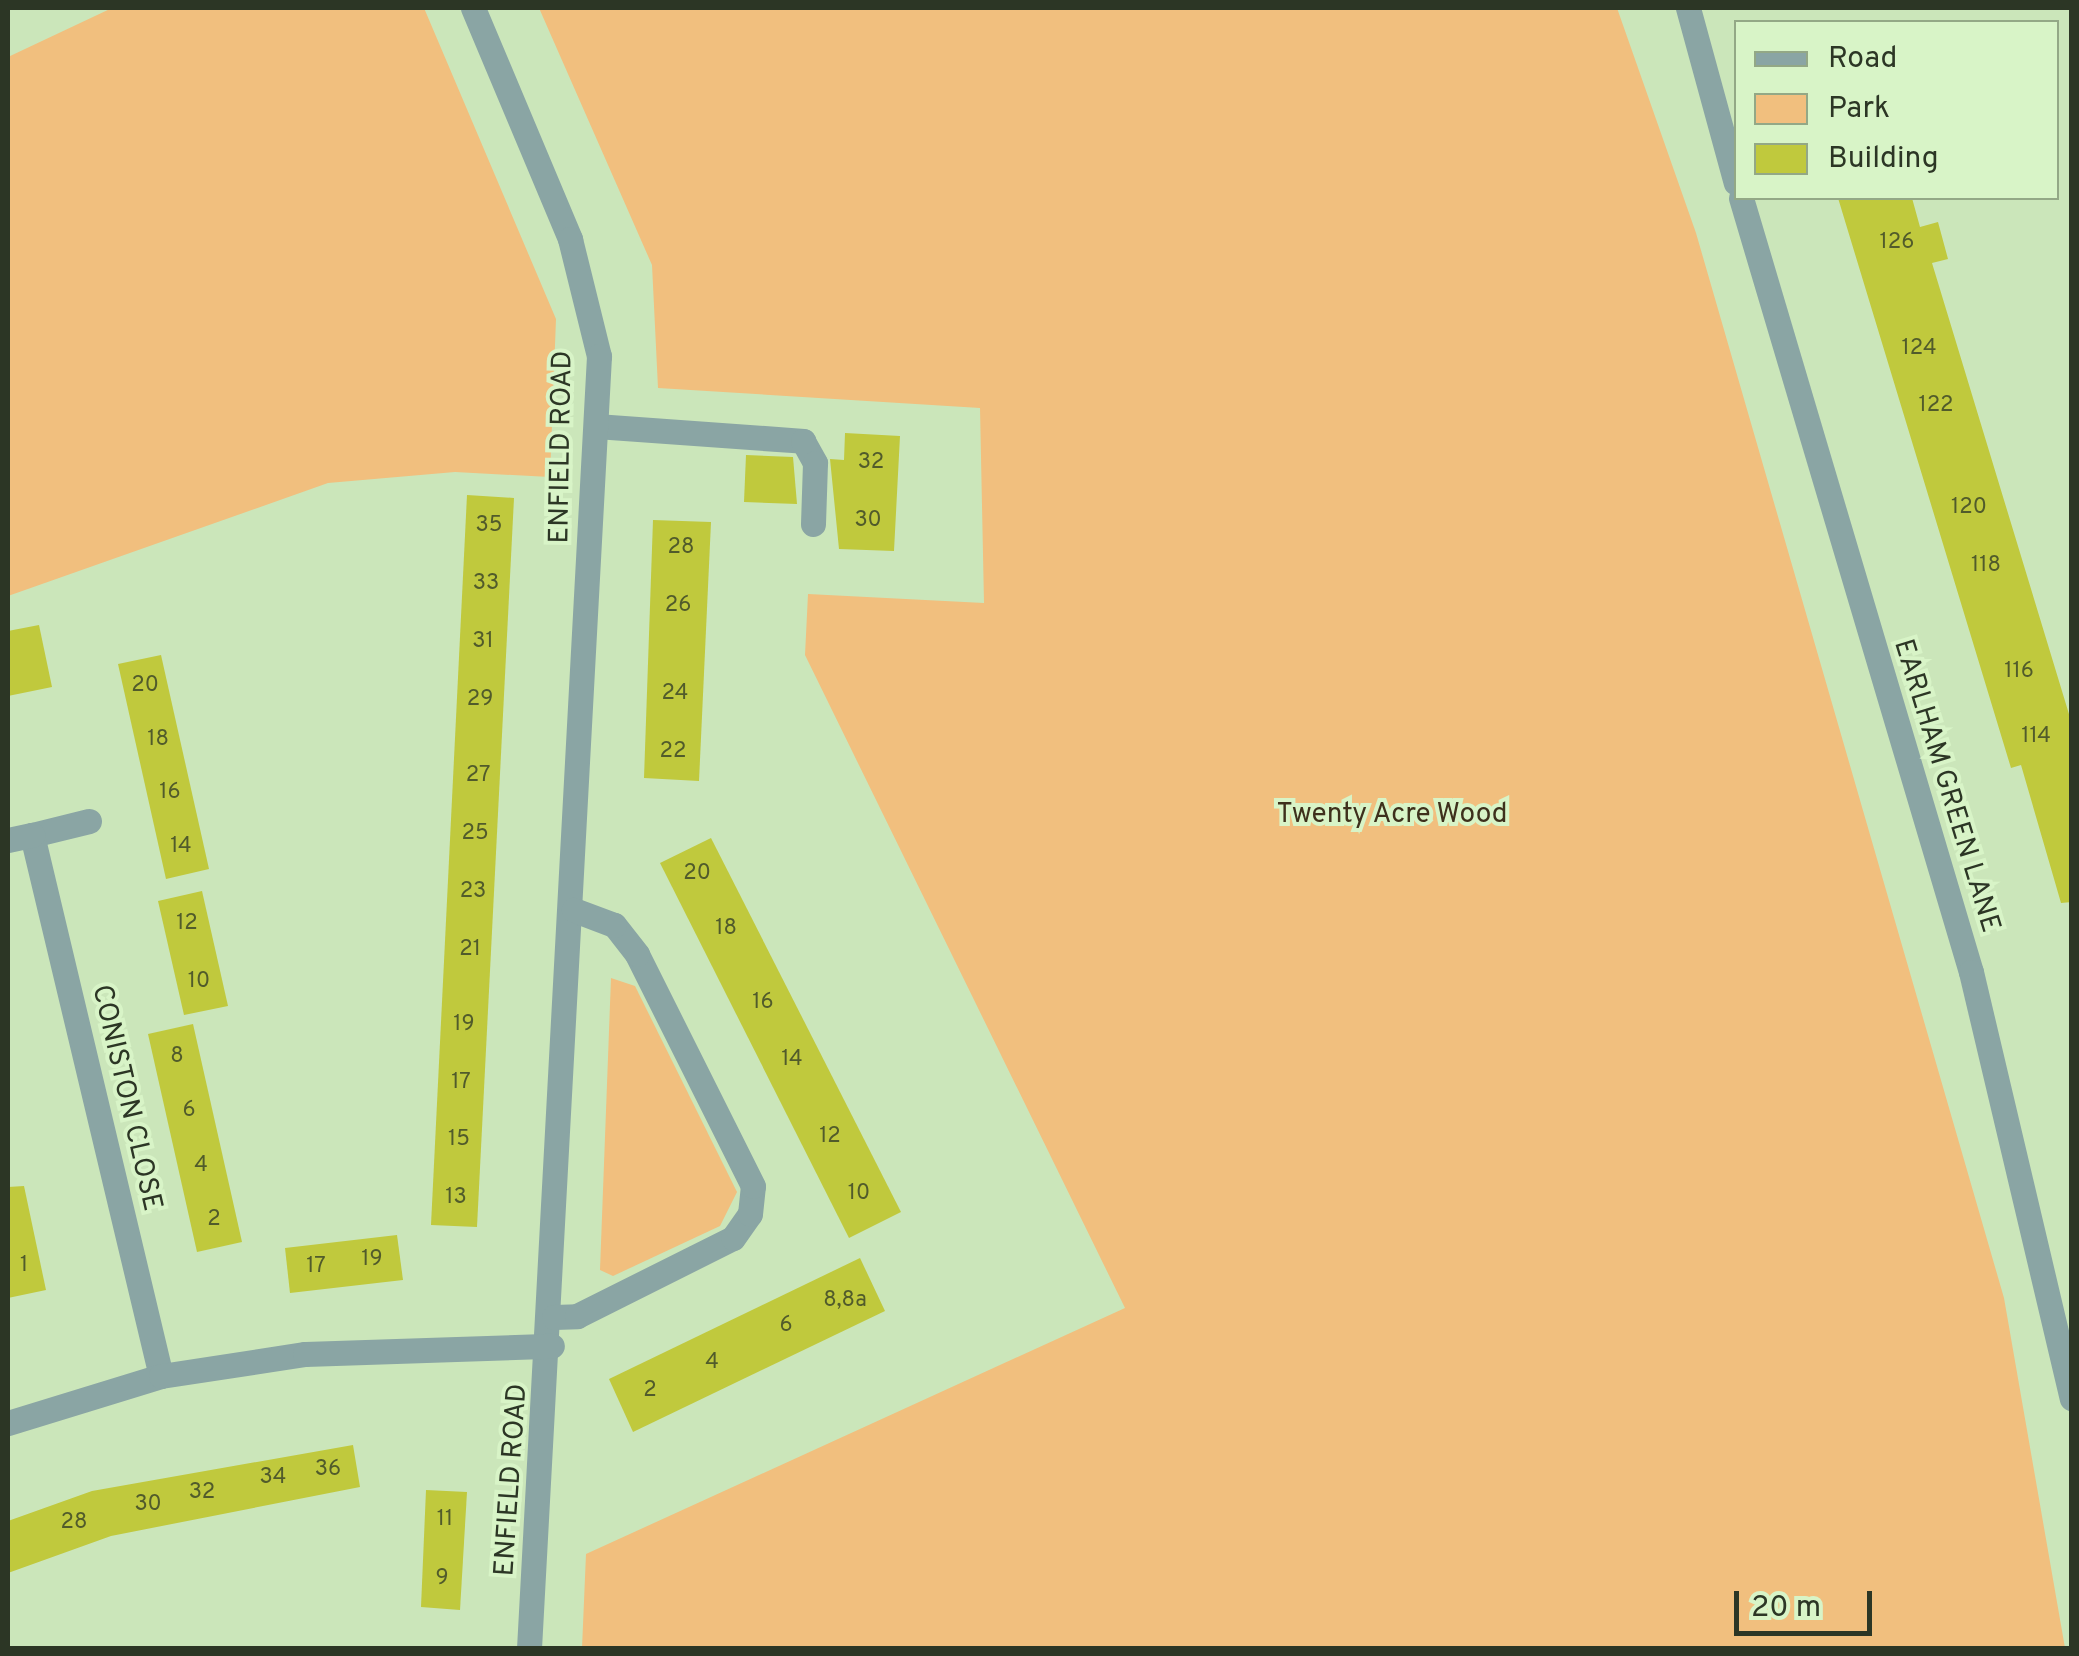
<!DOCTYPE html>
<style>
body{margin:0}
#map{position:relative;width:2079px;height:1656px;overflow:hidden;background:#cbe6ba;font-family:Overpass,sans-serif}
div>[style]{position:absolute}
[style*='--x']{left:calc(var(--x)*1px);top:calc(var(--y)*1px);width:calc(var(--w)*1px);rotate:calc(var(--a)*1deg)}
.green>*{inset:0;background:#f1bf7e}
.building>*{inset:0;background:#c0c93d}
.service>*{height:25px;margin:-12.5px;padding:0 12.5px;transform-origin:12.5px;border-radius:12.5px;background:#8aa5a4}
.minor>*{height:25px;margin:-12.5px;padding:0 12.5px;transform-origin:12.5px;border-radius:12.5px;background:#8aa5a4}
.tertiary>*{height:25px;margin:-12.5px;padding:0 12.5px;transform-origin:12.5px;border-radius:12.5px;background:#8aa5a4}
span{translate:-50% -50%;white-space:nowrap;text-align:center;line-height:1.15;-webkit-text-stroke:8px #d8f4c7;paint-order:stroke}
.number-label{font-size:22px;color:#515b2b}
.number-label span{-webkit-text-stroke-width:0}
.street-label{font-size:28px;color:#2c3625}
.park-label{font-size:28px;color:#3e301c}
.frame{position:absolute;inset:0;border:10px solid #2c3625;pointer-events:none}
.legend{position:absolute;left:1734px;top:20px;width:325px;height:180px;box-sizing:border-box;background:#d8f4c7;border:2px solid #93a886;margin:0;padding:12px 18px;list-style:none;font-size:30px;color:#2c3625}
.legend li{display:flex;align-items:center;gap:20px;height:50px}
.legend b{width:50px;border:2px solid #93a886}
.scale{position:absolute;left:1734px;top:1591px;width:138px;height:45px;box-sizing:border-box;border:5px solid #2c3625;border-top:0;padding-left:12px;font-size:30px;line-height:35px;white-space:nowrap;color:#2c3625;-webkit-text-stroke:8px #d8f4c7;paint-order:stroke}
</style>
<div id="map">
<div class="green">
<i style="clip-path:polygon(112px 8px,424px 8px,556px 319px,550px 477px,455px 472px,328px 483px,8px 596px,8px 57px)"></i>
<i style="clip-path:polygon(539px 8px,1617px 8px,1696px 233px,2004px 1298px,2065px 1648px,582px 1648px,586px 1554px,1125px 1308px,805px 655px,808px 594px,984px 603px,980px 408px,658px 388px,652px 265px)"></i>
<i style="clip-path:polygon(611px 978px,635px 986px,737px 1192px,720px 1226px,613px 1276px,600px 1270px)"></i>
</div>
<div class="building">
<i style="clip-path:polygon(1838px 198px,1912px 198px,1920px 227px,1938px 222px,1948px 259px,1932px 263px,2072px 724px,2072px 902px,2061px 903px,2021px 765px,2011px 768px)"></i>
<i style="clip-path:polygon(845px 433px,900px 436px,894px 551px,839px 549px,830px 459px,844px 460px)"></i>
<i style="clip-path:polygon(746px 455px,793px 457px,797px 504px,744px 502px)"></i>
<i style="clip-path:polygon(467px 495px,514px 498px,477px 1227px,431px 1225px)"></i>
<i style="clip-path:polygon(653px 520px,711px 522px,699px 781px,644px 778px)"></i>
<i style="clip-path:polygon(39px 625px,52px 687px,8px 696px,8px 631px)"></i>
<i style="clip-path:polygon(161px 655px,209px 869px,166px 879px,118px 664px)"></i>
<i style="clip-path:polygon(711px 838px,901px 1212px,849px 1238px,660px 863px)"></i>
<i style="clip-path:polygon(202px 891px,228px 1006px,184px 1015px,158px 901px)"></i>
<i style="clip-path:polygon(193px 1024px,242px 1242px,197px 1252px,148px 1034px)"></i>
<i style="clip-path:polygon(24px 1186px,46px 1290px,8px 1298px,8px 1187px)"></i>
<i style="clip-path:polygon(397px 1235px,403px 1280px,290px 1293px,285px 1248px)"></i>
<i style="clip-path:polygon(860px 1258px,885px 1311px,633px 1432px,609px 1379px)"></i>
<i style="clip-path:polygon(353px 1445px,360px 1487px,111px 1536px,8px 1573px,8px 1521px,92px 1491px)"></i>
<i style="clip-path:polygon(426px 1490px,467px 1492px,460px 1610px,421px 1607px)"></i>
</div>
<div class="service">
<i style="--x:596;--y:426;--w:208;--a:4.1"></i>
<i style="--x:803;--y:441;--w:25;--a:61"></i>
<i style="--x:815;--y:463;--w:61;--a:91.9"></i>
</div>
<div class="minor">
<i style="--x:473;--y:8;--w:251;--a:67.2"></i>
<i style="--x:570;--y:239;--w:121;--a:76.1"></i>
<i style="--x:599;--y:356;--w:1294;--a:93.1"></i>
<i style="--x:89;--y:821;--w:59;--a:166.2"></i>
<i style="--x:32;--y:835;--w:556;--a:76.59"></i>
<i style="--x:8;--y:840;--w:25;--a:-12"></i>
<i style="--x:554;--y:1317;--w:23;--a:-2"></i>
<i style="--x:577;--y:1316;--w:174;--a:-26.6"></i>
<i style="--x:733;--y:1238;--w:29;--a:-55"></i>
<i style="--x:750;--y:1214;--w:28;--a:-84"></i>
<i style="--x:753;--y:1186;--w:259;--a:-116.6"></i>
<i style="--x:637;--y:954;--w:37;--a:-128"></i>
<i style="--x:614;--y:925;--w:43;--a:-159.4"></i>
<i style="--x:8;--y:1423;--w:160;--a:-17.1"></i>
<i style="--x:161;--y:1376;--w:146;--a:-8.7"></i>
<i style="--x:305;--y:1354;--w:247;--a:-1.9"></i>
</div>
<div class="tertiary">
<i style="--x:1688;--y:8;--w:181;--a:74.7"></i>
<i style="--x:1741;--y:198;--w:807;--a:73.45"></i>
<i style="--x:1971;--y:972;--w:438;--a:76.7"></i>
</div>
<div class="number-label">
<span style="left:1897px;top:243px">126</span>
<span style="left:1919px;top:349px">124</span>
<span style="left:1936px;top:406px">122</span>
<span style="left:871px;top:463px">32</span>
<span style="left:1969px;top:508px">120</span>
<span style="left:868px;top:521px">30</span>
<span style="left:489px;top:526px">35</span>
<span style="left:681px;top:548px">28</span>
<span style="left:1986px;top:566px">118</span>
<span style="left:486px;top:584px">33</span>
<span style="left:678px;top:606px">26</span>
<span style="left:483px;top:642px">31</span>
<span style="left:2019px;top:672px">116</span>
<span style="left:145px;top:686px">20</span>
<span style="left:675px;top:694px">24</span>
<span style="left:480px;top:700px">29</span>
<span style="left:2036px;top:737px">114</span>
<span style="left:158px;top:740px">18</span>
<span style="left:673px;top:752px">22</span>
<span style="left:478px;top:776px">27</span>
<span style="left:170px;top:793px">16</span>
<span style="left:475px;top:834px">25</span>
<span style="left:181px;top:847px">14</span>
<span style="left:697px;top:874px">20</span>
<span style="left:473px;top:892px">23</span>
<span style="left:187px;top:924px">12</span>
<span style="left:726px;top:929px">18</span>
<span style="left:470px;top:950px">21</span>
<span style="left:199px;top:982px">10</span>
<span style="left:763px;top:1003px">16</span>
<span style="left:464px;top:1025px">19</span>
<span style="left:177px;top:1057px">8</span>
<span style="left:792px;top:1060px">14</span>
<span style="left:461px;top:1083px">17</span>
<span style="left:189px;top:1111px">6</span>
<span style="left:830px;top:1137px">12</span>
<span style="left:459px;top:1140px">15</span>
<span style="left:201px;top:1166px">4</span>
<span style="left:859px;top:1194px">10</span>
<span style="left:456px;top:1198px">13</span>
<span style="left:214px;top:1220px">2</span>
<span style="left:372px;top:1260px">19</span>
<span style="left:24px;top:1266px">1</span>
<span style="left:316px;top:1267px">17</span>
<span style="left:845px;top:1301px">8,8a</span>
<span style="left:786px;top:1326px">6</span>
<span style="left:712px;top:1363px">4</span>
<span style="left:650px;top:1391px">2</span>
<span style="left:328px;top:1470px">36</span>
<span style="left:273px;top:1478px">34</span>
<span style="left:202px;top:1493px">32</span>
<span style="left:148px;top:1505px">30</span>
<span style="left:445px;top:1520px">11</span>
<span style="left:74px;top:1523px">28</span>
<span style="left:442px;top:1579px">9</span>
</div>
<div class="street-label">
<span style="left:562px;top:447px;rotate:-89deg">ENFIELD ROAD</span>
<span style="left:1946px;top:786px;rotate:73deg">EARLHAM GREEN LANE</span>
<span style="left:126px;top:1098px;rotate:77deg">CONISTON CLOSE</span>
<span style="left:512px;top:1480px;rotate:-86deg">ENFIELD ROAD</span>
</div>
<div class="park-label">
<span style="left:1392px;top:815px">Twenty Acre Wood</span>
</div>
<div class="frame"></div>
<ul class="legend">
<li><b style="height:12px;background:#8aa5a4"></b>Road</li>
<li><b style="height:28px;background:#f1bf7e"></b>Park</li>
<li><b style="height:28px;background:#c0c93d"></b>Building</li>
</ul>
<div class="scale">20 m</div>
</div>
